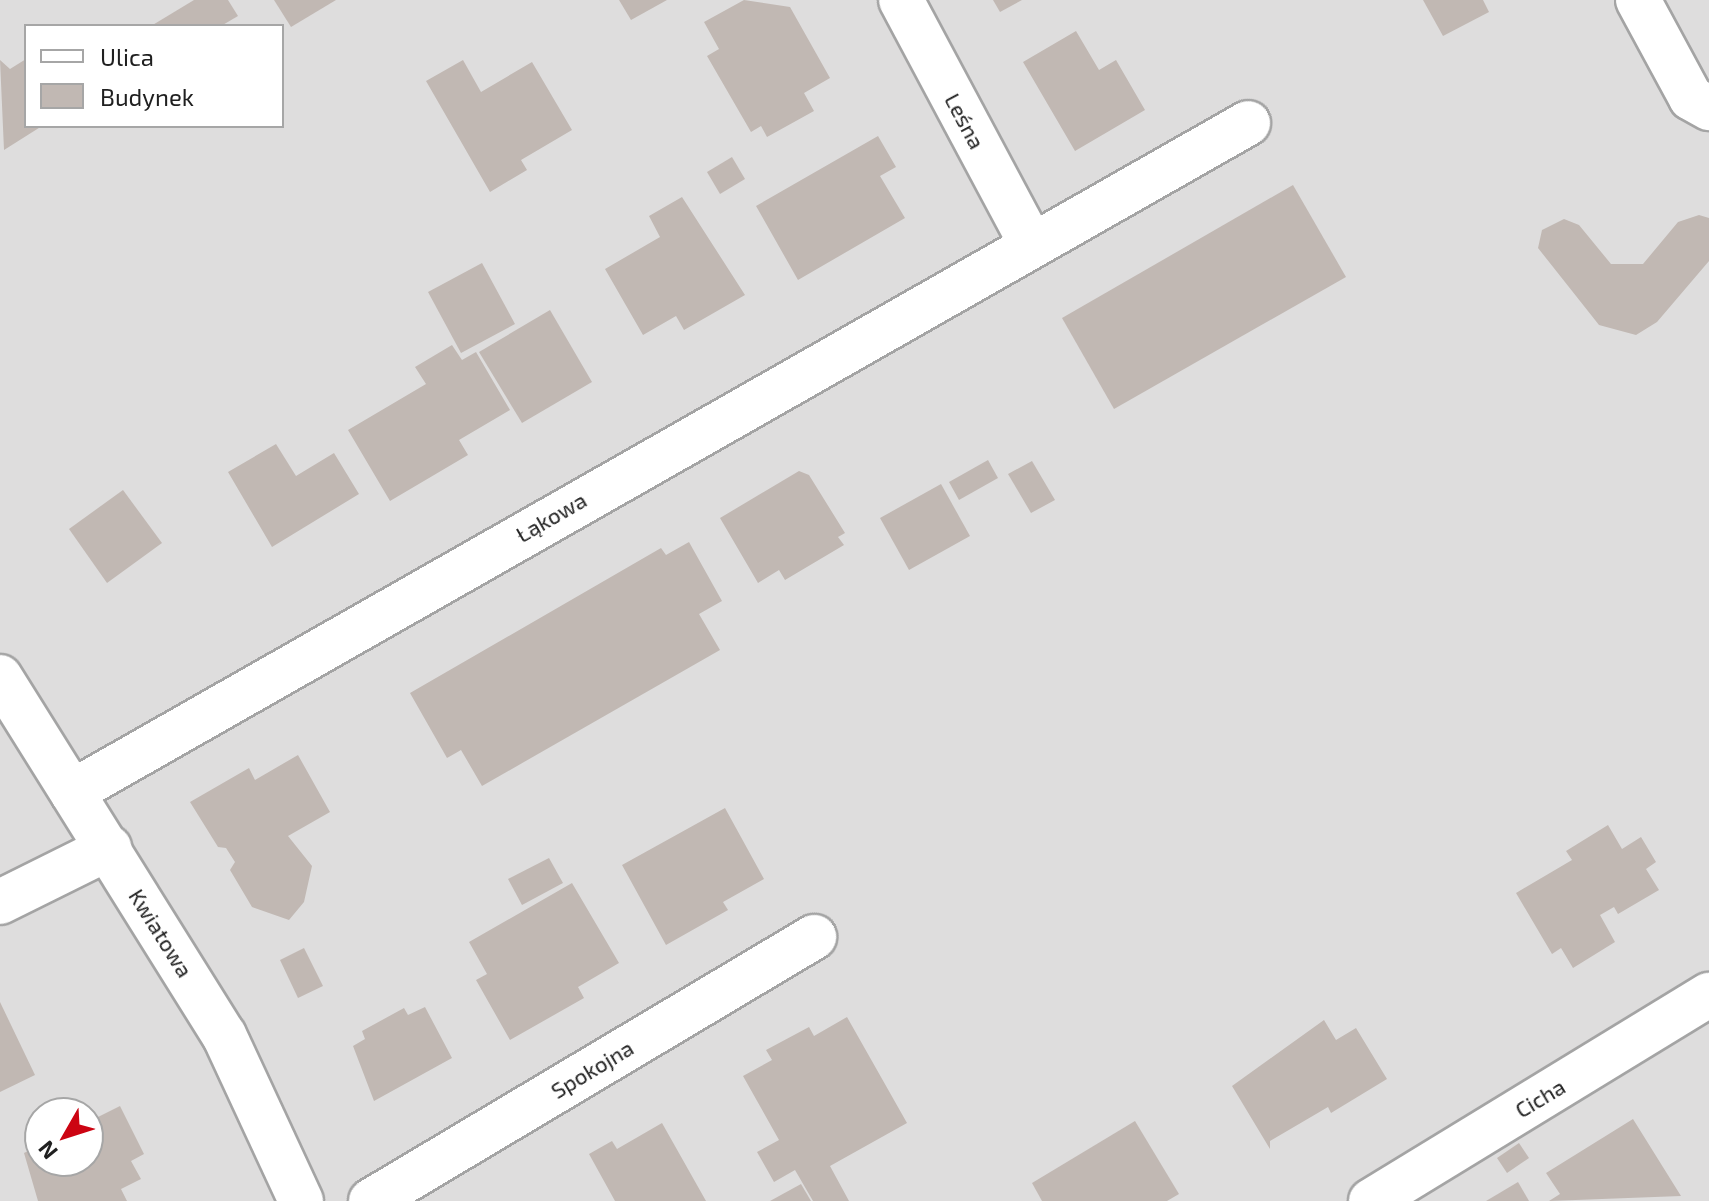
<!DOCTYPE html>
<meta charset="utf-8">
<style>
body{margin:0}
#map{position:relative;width:1709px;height:1201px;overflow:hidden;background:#f0ece7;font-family:"Exo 2",sans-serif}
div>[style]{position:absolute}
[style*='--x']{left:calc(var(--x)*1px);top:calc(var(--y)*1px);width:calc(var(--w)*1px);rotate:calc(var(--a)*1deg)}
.residential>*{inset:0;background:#dedddd}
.building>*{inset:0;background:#c1b8b3}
.roads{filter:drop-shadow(2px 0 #a4a4a4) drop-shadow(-2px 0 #a4a4a4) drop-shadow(0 2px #a4a4a4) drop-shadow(0 -2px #a4a4a4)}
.minor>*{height:44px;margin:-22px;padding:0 22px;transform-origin:22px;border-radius:22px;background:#fff}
span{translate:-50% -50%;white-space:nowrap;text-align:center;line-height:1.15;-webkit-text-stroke:8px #fff;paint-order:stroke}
.street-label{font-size:22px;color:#202020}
.legend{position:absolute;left:24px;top:24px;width:260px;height:104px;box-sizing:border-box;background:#fff;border:2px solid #a6a6a6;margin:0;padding:10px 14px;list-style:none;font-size:24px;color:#202020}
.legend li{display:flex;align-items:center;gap:16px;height:40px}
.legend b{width:40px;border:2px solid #a6a6a6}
.north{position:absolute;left:24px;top:1097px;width:80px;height:80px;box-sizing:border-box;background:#fff;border:2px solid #a6a6a6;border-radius:50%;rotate:231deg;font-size:22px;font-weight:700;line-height:32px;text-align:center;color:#202020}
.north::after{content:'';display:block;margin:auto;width:28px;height:36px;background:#cc0412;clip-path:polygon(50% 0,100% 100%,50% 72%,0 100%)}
</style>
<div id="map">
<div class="residential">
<i style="clip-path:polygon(evenodd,0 0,1709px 0,1709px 1201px,0 1201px,0 0,26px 26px,282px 26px,282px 126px,26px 126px,26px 26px,0 0,40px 1113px,88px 1113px,88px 1161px,40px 1161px,40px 1113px)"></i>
</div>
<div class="building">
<i style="clip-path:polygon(194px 0,228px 0,238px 16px,221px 26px,151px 26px)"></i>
<i style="clip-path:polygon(274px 0,336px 0,291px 27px)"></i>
<i style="clip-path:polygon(619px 0,667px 0,631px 20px)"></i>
<i style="clip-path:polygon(744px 0,790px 7px,830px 78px,804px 93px,814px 111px,767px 137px,761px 126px,751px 132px,707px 56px,719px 49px,704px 22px)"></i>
<i style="clip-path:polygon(993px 0,1022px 0,1000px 12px)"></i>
<i style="clip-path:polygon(1423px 0,1483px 0,1489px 12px,1443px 36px)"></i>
<i style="clip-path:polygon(1076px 31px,1099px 70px,1116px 60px,1145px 110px,1075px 151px,1023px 62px)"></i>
<i style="clip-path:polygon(26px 59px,26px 126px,42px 126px,4px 150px,0 60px,10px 69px)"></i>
<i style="clip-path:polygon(463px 60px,481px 92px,532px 62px,572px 130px,521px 160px,527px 170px,490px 192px,426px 81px)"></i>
<i style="clip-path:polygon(878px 136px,896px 167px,880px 176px,905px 218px,798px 280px,756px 206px)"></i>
<i style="clip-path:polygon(732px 157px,745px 179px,720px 194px,707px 172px)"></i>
<i style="clip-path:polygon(1293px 185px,1346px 277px,1114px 409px,1062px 318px)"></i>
<i style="clip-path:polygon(682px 197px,745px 295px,684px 330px,676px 316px,643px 335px,605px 269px,660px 237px,649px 216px)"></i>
<i style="clip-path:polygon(1699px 215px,1709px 218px,1709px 261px,1657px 322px,1636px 335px,1599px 325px,1538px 248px,1542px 230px,1564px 219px,1579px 225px,1611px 264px,1643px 264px,1678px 222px)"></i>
<i style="clip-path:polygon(482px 263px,515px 324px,461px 353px,428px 292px)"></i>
<i style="clip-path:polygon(550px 310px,592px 382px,522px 423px,479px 352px)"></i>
<i style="clip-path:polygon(452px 345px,462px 360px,476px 352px,510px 410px,459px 440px,468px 455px,390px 501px,348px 430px,426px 384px,415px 367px)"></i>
<i style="clip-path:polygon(276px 444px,296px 476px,334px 453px,359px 494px,272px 547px,228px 472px)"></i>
<i style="clip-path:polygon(988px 460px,998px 478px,959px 500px,949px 482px)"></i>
<i style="clip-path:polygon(1032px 461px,1055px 500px,1031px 513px,1008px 474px)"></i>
<i style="clip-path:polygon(799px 471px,809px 475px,845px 533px,838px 537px,844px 545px,785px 580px,779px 570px,758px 583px,720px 518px)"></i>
<i style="clip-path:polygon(941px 484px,970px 536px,909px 570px,880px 518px)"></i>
<i style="clip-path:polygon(123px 490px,162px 543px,107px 583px,69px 529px)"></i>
<i style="clip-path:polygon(689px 542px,722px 601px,699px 614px,720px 650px,482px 786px,461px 750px,447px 758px,410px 693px,661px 548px,666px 555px)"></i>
<i style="clip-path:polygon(298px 755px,330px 812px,288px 836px,312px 866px,304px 902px,289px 920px,252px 907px,230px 870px,235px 862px,226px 848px,218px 847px,190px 802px,249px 768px,255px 780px)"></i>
<i style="clip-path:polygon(725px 808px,764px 879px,723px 902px,728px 910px,666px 945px,622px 865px)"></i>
<i style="clip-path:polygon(1608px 825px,1622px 849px,1641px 837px,1656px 862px,1646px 869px,1659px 890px,1618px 914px,1614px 907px,1600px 915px,1615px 942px,1573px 968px,1561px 948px,1552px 954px,1516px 893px,1572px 860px,1566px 851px)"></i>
<i style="clip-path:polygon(549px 858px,563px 883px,522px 905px,508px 879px)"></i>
<i style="clip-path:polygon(572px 883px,619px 963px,578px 987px,584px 998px,510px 1040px,476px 980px,487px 974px,469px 942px)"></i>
<i style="clip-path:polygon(304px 948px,323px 986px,298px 998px,280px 960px)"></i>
<i style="clip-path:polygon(0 1002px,35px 1075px,0 1092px)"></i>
<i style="clip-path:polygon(425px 1007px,452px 1058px,374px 1101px,353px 1046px,365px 1039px,362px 1031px,404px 1008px,408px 1015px)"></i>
<i style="clip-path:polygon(847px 1017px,907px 1123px,830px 1166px,849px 1201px,813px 1201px,795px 1170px,774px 1182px,757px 1152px,779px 1140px,743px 1076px,772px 1060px,766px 1050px,809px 1027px,814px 1036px)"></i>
<i style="clip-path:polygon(1324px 1020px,1336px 1040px,1356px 1028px,1387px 1079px,1331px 1113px,1328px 1107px,1270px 1141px,1270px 1149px,1232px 1086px)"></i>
<i style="clip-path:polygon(120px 1106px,144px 1154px,131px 1161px,141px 1179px,121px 1189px,127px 1201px,38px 1201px,24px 1153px,40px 1145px,40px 1161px,88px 1161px,88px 1122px)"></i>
<i style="clip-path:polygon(1633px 1119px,1681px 1196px,1549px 1201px,1560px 1194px,1546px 1173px)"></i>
<i style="clip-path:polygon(1135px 1121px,1179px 1194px,1167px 1201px,1042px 1201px,1032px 1183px)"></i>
<i style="clip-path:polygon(662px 1123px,706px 1201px,615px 1201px,589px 1154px,612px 1141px,617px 1149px)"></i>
<i style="clip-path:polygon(1519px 1143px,1529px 1158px,1507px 1173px,1497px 1158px)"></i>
<i style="clip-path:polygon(1518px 1182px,1529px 1201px,1486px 1201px)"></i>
<i style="clip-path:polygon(801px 1184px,811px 1201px,770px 1201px)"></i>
</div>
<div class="roads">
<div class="minor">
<i style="--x:901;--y:0;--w:274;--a:61.9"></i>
<i style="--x:1638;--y:0;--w:111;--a:61.6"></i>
<i style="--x:1691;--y:98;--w:21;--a:29"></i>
<i style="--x:0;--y:677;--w:422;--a:58"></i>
<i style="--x:224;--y:1035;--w:183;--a:65.1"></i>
<i style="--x:72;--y:792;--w:1353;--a:-29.63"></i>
<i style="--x:0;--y:902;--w:122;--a:-26.4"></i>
<i style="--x:371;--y:1201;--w:516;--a:-30.79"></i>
<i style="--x:1371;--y:1201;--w:396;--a:-31.4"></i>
</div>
</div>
<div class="street-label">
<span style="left:965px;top:121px;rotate:62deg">Leśna</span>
<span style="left:551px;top:517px;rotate:-30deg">Łąkowa</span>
<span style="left:161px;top:933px;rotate:58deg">Kwiatowa</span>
<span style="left:592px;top:1069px;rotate:-31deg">Spokojna</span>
<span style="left:1540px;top:1098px;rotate:-31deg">Cicha</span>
</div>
<ul class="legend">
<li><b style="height:10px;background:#fff"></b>Ulica</li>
<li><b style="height:22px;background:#c1b8b3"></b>Budynek</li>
</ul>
<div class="north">N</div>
</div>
